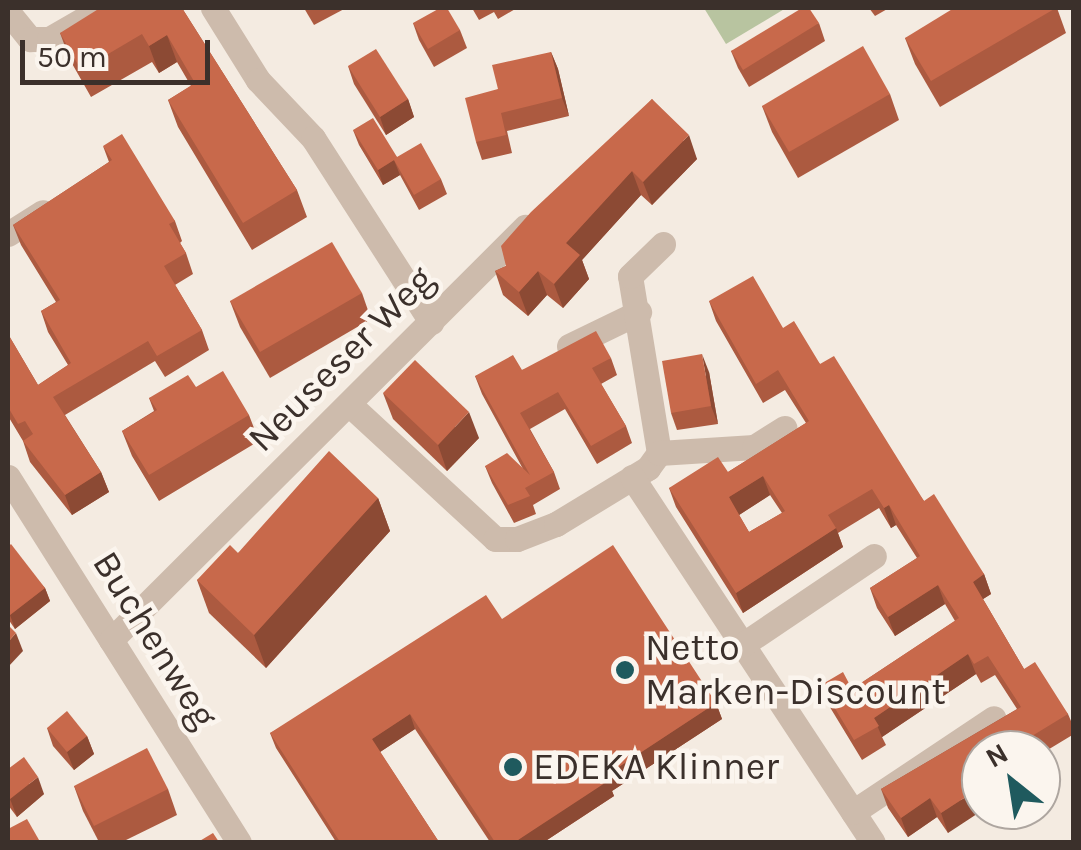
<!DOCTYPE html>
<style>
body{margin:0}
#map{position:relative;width:1081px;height:850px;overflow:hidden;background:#f4ebe1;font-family:Karla,sans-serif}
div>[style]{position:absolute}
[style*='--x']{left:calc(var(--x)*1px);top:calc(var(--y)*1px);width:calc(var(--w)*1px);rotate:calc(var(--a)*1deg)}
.green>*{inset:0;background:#b8c4a0}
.minor>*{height:25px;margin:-12.5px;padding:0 12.5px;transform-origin:12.5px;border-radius:12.5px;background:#cdbbac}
.wall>*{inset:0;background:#ac5a40}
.shaded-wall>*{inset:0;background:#8c4a34}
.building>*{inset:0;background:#c8694b}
.dots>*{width:28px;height:28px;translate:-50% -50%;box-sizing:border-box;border:5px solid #fbf5ee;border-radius:50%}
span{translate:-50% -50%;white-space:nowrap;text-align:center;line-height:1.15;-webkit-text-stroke:9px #fbf5ee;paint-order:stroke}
.street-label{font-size:38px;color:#3b302b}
.poi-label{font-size:38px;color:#3b302b}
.left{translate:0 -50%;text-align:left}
.frame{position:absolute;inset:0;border:10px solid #3b302b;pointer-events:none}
.north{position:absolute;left:961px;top:730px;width:100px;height:100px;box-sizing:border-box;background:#fbf5ee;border:2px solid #aea6a0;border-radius:50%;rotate:330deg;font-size:28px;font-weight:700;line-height:40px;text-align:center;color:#3b302b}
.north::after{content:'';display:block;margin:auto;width:35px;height:45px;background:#1f5a5e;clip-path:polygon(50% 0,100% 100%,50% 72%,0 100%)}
.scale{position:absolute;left:20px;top:40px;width:190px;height:45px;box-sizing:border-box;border:5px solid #3b302b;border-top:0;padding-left:12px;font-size:30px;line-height:35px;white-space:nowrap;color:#3b302b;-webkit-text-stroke:8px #fbf5ee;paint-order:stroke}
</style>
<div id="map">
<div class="green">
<i style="clip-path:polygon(704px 8px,786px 8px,726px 44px)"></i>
</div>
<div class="minor">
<i style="--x:213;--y:8;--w:85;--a:58"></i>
<i style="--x:258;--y:80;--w:80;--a:46.5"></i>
<i style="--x:313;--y:138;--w:219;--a:57.3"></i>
<i style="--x:8;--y:12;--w:35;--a:51"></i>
<i style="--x:30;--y:39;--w:19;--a:0"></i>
<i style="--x:49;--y:39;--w:62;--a:-29.9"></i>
<i style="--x:8;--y:234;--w:41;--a:-32.2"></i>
<i style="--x:569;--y:346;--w:78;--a:-25.9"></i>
<i style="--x:350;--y:405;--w:197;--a:42.7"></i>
<i style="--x:495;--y:539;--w:22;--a:0"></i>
<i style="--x:517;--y:539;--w:42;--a:-21"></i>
<i style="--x:556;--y:524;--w:108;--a:-31.3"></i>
<i style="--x:648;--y:468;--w:19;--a:-54"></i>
<i style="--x:659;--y:453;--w:179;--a:-99.3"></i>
<i style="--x:630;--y:276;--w:46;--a:-44.1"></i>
<i style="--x:659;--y:453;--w:95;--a:-3.6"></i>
<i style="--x:754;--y:447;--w:36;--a:-32"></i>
<i style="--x:8;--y:477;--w:432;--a:57.7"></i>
<i style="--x:632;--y:477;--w:437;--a:56.6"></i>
<i style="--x:111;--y:640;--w:585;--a:-44.93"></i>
<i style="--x:742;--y:645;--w:159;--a:-34"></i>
<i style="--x:853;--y:812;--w:169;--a:-33.7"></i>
</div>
<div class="wall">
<i style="clip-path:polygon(182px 8px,297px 190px,307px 217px,252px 250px,178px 127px,168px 100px,191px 86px,177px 62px,159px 73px,152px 62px,91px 97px,70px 60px,60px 33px)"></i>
<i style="clip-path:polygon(304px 8px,346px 8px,314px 25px)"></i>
<i style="clip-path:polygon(472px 8px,517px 8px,498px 19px,494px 12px,479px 20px)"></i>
<i style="clip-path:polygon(869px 8px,889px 8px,875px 16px)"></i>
<i style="clip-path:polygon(1057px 8px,1066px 33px,940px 107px,915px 64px,905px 38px)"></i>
<i style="clip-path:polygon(413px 23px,460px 30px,467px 48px,434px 67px,419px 40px)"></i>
<i style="clip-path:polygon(819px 23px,825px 41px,749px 87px,738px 68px,731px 51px)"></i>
<i style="clip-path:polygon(551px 52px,558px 69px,569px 116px,507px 131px,512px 153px,482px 160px,476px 142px,498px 89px)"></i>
<i style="clip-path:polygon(348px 66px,408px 99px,414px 117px,386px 135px,354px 84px)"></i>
<i style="clip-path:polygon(890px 94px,899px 120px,798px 178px,772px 132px,762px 106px)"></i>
<i style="clip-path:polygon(652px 99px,697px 159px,652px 205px,641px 195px,582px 260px,589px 279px,563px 308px,547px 295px,528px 316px,503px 295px,495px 271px,506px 266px)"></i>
<i style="clip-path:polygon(353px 130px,397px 157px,441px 179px,447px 194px,419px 210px,400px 175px,383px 185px,359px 145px)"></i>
<i style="clip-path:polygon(103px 146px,175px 221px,182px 241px,180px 243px,186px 253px,193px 274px,175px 285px,202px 330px,209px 350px,165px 377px,155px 361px,65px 415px,101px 472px,109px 492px,72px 515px,30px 462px,23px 441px,8px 416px,8px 334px,38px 385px,68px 365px,48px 332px,41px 311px,56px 302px,21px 245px,13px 225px,109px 162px)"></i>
<i style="clip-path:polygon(362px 293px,371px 319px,270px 378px,240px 327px,230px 301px)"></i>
<i style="clip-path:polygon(evenodd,709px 301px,783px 328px,820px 364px,924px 501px,984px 574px,991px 594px,983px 599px,1024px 669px,1068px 714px,1074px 728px,1074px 734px,1041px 754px,1041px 750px,981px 750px,948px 833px,937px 817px,908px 837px,888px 808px,881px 789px,1017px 709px,995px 675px,981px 683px,976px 674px,882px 737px,886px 745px,862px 760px,828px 704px,821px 685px,852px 689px,955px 621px,945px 604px,895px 636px,877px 608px,870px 588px,917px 558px,896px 525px,891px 528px,879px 508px,838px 533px,843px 547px,743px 613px,676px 507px,669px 488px,728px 472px,806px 423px,785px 390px,763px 403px,716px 321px,709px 301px,770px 495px,782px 513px,749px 532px,739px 515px,770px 495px)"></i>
<i style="clip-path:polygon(611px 358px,617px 375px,601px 384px,626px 426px,632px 443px,597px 464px,565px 409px,530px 429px,554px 472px,560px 489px,533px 505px,536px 514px,514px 523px,492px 483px,485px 466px,523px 469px,482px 394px,475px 376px)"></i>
<i style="clip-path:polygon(709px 372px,718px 424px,677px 430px,671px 413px)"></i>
<i style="clip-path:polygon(196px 387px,249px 415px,259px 441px,159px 501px,132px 456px,122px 431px,154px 411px,149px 398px)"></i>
<i style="clip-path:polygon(383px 393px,479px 438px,447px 471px,393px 419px)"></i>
<i style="clip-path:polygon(378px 498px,390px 531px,266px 668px,209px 613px,197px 580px,238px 553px)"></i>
<i style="clip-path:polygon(8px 547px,45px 588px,50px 601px,15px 629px,8px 619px)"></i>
<i style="clip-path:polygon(502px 619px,716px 703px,722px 719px,612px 791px,614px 796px,544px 842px,490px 842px,415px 729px,380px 752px,439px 842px,336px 842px,276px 748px,270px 733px)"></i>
<i style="clip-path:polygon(47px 728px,87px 736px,94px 754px,74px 770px,53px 746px)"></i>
<i style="clip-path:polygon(8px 769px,44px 794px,17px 817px,8px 805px)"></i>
<i style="clip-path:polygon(74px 786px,168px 789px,177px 815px,122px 842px,99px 842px,83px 811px)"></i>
</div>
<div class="shaded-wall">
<i style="clip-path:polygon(167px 35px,177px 62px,159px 73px,149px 46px)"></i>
<i style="clip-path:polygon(551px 52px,558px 69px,569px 116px,562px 98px)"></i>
<i style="clip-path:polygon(408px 99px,414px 117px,386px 135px,380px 117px)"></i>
<i style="clip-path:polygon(689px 135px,697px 159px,652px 205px,643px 182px)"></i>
<i style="clip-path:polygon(394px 160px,400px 175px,383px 185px,378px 170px)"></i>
<i style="clip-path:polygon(632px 171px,641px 195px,582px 260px,589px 279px,563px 308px,554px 284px,566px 243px)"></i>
<i style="clip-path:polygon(538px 271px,547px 295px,528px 316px,519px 292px)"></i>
<i style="clip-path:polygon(702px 354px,709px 372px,718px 424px,711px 406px)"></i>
<i style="clip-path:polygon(469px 412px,479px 438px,447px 471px,438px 445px)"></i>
<i style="clip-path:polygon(101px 472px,109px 492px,72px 515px,65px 495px)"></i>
<i style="clip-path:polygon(763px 476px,770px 495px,736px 517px,729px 497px)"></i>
<i style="clip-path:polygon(378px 498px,390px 531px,266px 668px,254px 635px)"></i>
<i style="clip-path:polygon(889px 505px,896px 525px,891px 528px,884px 508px)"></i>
<i style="clip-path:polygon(836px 528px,843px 547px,743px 613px,736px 593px)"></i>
<i style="clip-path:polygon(984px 574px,991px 594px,980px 601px,973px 582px)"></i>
<i style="clip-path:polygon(938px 585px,945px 604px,895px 636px,888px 617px)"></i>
<i style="clip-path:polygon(45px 588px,50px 601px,15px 629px,10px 615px)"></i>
<i style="clip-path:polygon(16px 633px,23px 651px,8px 667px,8px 642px)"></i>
<i style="clip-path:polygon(968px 654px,976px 674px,882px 737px,874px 718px)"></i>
<i style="clip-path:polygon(716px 703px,722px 719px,612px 791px,614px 796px,544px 842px,515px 842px,605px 776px)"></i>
<i style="clip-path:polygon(410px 714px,415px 729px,377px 754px,372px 739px)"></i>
<i style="clip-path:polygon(87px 736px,94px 754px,74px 770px,67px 752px)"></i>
<i style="clip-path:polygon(38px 777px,44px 794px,17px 817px,10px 799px)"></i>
<i style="clip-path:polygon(981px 787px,981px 810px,983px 810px,948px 833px,941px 813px)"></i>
<i style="clip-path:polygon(930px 798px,937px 817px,908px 837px,901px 818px)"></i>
</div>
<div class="building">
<i style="clip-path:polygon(100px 8px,182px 8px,297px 190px,243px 223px,168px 100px,195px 83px,167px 35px,149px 46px,142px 34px,81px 70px,60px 33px)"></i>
<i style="clip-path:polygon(440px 8px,447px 8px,460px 30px,428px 49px,413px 23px)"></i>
<i style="clip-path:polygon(802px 8px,809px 8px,819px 23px,743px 70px,731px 51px)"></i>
<i style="clip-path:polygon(954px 8px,1056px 8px,931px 81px,905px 38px)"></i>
<i style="clip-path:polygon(863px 46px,890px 94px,789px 152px,762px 106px)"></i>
<i style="clip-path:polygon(376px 49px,408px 99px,380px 117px,348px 66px)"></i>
<i style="clip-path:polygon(551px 52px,562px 98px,501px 113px,506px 135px,476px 142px,465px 98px,498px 89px,492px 65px)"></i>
<i style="clip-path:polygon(652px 99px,689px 135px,643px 182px,632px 171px,566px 243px,580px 255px,554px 284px,538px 271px,519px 292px,495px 271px,506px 266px,501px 246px,531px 212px)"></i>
<i style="clip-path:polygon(373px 118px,397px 157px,421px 143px,441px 179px,414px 195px,394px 160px,378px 170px,353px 130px)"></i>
<i style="clip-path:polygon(122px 134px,175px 221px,169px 224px,186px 253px,164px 266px,202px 330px,157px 356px,148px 341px,53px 397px,101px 472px,65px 495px,23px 441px,33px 434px,25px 421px,18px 424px,8px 407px,8px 334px,38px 385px,71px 363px,41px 311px,60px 300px,13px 225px,112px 160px,103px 146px)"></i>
<i style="clip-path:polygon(332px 242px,362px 293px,260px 352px,230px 301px)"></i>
<i style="clip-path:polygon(evenodd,753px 276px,783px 328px,794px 321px,820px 364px,834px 356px,924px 501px,934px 494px,984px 574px,973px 582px,1024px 669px,1035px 662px,1068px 714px,1009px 750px,981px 750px,981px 787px,941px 813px,930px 798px,901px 818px,881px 789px,1021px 707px,988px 656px,974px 664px,968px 654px,874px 718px,879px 726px,854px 740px,821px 685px,843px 672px,852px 689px,959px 618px,938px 585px,888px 617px,870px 588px,920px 556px,889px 505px,884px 508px,872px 489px,828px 515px,836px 528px,736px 593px,669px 488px,718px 457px,728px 472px,809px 421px,778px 370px,756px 384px,709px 301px,753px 276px,763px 476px,785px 511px,749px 532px,729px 497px,763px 476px)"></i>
<i style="clip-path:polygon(596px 331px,611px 358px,592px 368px,626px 426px,591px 446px,558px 392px,520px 413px,554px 472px,525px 488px,530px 496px,508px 505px,485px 466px,507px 453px,530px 475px,475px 376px,513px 355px,522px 370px)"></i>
<i style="clip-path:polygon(702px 354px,711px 406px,671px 413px,662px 361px)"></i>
<i style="clip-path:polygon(415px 360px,469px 412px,438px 445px,383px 393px)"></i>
<i style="clip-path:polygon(223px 371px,249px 415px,149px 475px,122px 431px,157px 410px,149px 398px,188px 375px,196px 387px)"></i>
<i style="clip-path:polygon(329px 451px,378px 498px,254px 635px,197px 580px,230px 545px,238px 553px)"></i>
<i style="clip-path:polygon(11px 544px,45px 588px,10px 615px,8px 611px,8px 547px)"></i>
<i style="clip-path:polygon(613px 545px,716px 703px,605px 776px,608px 781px,515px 842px,495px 842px,410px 714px,372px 739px,439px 842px,340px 842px,270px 733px,486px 595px,502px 619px)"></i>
<i style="clip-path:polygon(8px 625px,16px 633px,8px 642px)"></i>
<i style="clip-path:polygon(67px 711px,87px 736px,67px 752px,47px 728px)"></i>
<i style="clip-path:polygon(147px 748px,168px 789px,94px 826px,74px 786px)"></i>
<i style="clip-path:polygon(24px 757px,38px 777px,10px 799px,8px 796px,8px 769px)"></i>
<i style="clip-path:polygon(27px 819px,39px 840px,35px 842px,8px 842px,8px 829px)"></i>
<i style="clip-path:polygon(213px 833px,219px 842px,198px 842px)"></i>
</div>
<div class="dots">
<i style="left:625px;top:670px;background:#1f5a5e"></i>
<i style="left:513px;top:767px;background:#1f5a5e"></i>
</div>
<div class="street-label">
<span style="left:341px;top:359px;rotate:-45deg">Neuseser Weg</span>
<span style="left:155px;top:640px;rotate:58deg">Buchenweg</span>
</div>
<div class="poi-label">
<span class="left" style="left:645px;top:670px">Netto<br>Marken-Discount</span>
<span class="left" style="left:533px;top:767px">EDEKA Klinner</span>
</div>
<div class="frame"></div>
<div class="north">N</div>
<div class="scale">50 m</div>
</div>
